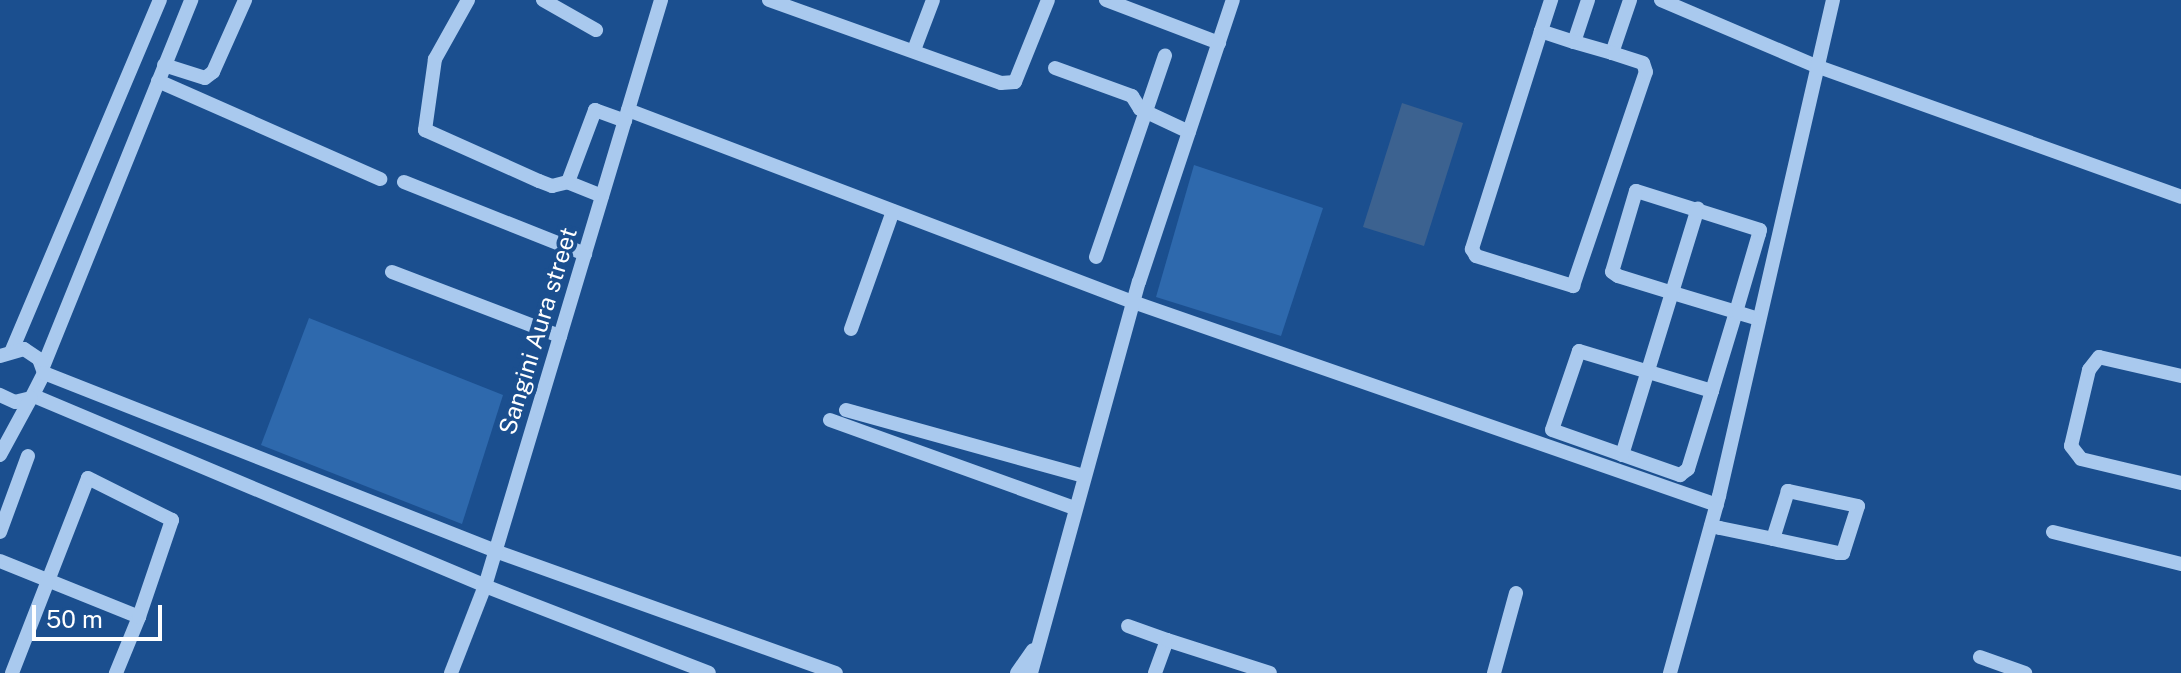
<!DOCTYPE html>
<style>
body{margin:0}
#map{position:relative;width:2181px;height:673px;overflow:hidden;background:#1b4f8f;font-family:"Public Sans",sans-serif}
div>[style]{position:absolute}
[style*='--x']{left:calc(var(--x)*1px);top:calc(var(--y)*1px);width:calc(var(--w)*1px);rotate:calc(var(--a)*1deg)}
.green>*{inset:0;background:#2e69ad}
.water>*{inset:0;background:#3c6290}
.minor>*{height:14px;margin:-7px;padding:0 7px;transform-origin:7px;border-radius:7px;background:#a9c9ee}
span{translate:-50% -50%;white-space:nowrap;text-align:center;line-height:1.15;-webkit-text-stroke:8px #1b4f8f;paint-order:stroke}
.street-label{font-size:24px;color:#fff}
.scale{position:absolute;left:32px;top:605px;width:130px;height:36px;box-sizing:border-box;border:4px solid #fff;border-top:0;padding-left:10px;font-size:24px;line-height:28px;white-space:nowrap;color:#fff;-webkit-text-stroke:6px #1b4f8f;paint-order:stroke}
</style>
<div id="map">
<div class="green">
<i style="clip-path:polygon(1194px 165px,1323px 208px,1281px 336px,1156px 297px)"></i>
<i style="clip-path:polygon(309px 318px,503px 395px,462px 524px,261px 445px)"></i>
</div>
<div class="water">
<i style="clip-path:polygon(1402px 103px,1463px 123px,1424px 246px,1363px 227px)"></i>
</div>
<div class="minor">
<i style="--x:468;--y:0;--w:68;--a:119.2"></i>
<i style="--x:435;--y:59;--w:72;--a:98"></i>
<i style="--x:425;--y:130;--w:125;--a:24.1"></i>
<i style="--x:539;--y:181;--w:14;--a:21"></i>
<i style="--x:552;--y:186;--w:16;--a:-14"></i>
<i style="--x:543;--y:0;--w:61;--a:29.5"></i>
<i style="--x:769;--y:0;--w:246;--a:19.7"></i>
<i style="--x:1001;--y:83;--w:14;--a:-4"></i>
<i style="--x:1015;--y:82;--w:88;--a:-68.1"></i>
<i style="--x:1106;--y:0;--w:121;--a:20.8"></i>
<i style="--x:1588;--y:0;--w:44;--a:108.4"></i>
<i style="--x:1574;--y:42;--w:35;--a:-162"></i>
<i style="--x:1541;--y:31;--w:229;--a:107.6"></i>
<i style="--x:1472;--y:249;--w:8;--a:60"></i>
<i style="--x:1476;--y:256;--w:102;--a:17.2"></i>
<i style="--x:1573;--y:286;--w:226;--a:-71.2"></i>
<i style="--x:1646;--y:72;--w:9;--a:-108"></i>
<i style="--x:1643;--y:63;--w:33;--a:-162"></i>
<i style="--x:1612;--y:53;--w:56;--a:-71.2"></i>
<i style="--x:1661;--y:0;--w:168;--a:23.1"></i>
<i style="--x:1816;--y:66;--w:388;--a:19.7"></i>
<i style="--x:1541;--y:31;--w:33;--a:-72"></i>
<i style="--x:1574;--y:42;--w:40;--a:16"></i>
<i style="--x:914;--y:50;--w:53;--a:-69.2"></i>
<i style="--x:164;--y:65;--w:43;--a:17.6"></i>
<i style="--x:205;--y:78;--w:10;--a:-37"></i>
<i style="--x:213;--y:72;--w:79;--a:-66"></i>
<i style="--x:1055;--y:68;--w:82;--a:20"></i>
<i style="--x:1132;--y:96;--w:15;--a:58"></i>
<i style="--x:1140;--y:109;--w:54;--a:25.1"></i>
<i style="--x:158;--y:81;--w:243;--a:23.8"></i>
<i style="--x:628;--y:110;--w:540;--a:20.82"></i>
<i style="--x:1133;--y:302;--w:618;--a:19.17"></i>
<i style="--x:404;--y:182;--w:195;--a:21.7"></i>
<i style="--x:602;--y:196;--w:37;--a:-158"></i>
<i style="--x:568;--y:182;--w:77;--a:-69.4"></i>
<i style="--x:595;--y:110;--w:32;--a:20"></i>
<i style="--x:1096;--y:257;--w:213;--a:-71.1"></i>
<i style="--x:392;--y:272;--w:180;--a:20.9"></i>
<i style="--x:851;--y:329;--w:125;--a:-70.4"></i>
<i style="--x:12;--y:350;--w:380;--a:-67.1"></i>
<i style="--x:0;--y:356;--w:25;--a:-16"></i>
<i style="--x:24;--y:349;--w:18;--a:34"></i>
<i style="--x:39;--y:359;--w:15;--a:70"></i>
<i style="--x:44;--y:373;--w:28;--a:117"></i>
<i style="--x:31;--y:398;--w:16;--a:166"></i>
<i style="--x:15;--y:402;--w:17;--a:-155"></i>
<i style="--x:43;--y:367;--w:396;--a:-68"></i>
<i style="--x:44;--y:373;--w:485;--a:21.5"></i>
<i style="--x:495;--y:551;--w:362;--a:19.7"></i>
<i style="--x:2181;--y:376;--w:84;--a:-167"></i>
<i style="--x:2099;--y:357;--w:16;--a:128"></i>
<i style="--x:2089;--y:370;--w:78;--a:103.3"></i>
<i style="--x:2071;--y:446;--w:16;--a:52"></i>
<i style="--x:2081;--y:459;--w:103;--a:13.5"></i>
<i style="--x:1712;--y:391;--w:139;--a:-163.3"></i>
<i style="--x:1579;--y:351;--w:83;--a:108.9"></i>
<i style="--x:1552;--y:430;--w:136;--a:19.4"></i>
<i style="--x:1680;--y:475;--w:10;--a:-37"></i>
<i style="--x:1688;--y:469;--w:82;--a:-72.9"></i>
<i style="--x:1712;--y:391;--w:83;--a:-73.1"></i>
<i style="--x:1736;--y:312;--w:81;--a:-73.6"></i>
<i style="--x:1759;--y:234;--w:4;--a:-76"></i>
<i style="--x:1760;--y:230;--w:130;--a:-162.5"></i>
<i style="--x:1636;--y:191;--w:84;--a:106.5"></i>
<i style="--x:1612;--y:272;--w:7;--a:34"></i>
<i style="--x:1618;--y:276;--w:58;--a:17.2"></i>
<i style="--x:1673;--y:293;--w:66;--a:16.8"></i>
<i style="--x:1736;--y:312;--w:3;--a:18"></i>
<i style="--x:1739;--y:313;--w:21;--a:17"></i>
<i style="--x:34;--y:396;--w:489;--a:22.8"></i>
<i style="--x:485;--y:586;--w:240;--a:21.2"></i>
<i style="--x:846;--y:410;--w:247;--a:15.5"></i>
<i style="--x:830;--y:420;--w:260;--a:19.8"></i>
<i style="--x:0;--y:455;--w:65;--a:-61.5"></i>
<i style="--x:1622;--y:455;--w:258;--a:-72.9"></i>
<i style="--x:1711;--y:526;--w:9;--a:13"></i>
<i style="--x:1720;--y:528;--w:54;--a:11.7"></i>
<i style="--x:1773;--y:539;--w:66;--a:12.2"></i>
<i style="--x:1838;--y:553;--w:5;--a:0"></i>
<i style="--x:1843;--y:553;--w:49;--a:-72.3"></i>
<i style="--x:1858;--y:506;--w:72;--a:-167.9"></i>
<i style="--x:1788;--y:491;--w:50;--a:107.4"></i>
<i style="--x:0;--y:532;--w:81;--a:-69.8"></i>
<i style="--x:2053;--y:532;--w:132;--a:14"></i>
<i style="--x:0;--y:561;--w:150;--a:21.9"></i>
<i style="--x:139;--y:617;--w:61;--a:112.3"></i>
<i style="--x:1128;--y:626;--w:41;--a:19.7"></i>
<i style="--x:1980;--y:657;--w:48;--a:19.6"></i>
<i style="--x:12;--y:673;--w:209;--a:-68.7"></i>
<i style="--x:88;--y:478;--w:94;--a:26.6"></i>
<i style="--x:172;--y:520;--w:102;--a:108.8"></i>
<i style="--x:451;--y:673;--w:93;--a:-68.7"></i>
<i style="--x:485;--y:586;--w:612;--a:-73.28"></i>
<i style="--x:1017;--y:673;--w:28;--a:-55"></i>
<i style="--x:1031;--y:673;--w:406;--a:-74.6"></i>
<i style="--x:1139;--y:282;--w:297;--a:-71.6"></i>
<i style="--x:1155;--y:673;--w:35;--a:-70"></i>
<i style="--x:1167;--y:640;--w:108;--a:17.8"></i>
<i style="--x:1494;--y:673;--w:83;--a:-74.6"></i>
<i style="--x:1670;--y:673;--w:184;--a:-74.5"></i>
<i style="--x:1719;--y:496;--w:509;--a:-77.06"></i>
</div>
<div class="street-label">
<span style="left:538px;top:331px;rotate:-73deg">Sangini Aura street</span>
</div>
<div class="scale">50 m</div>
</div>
